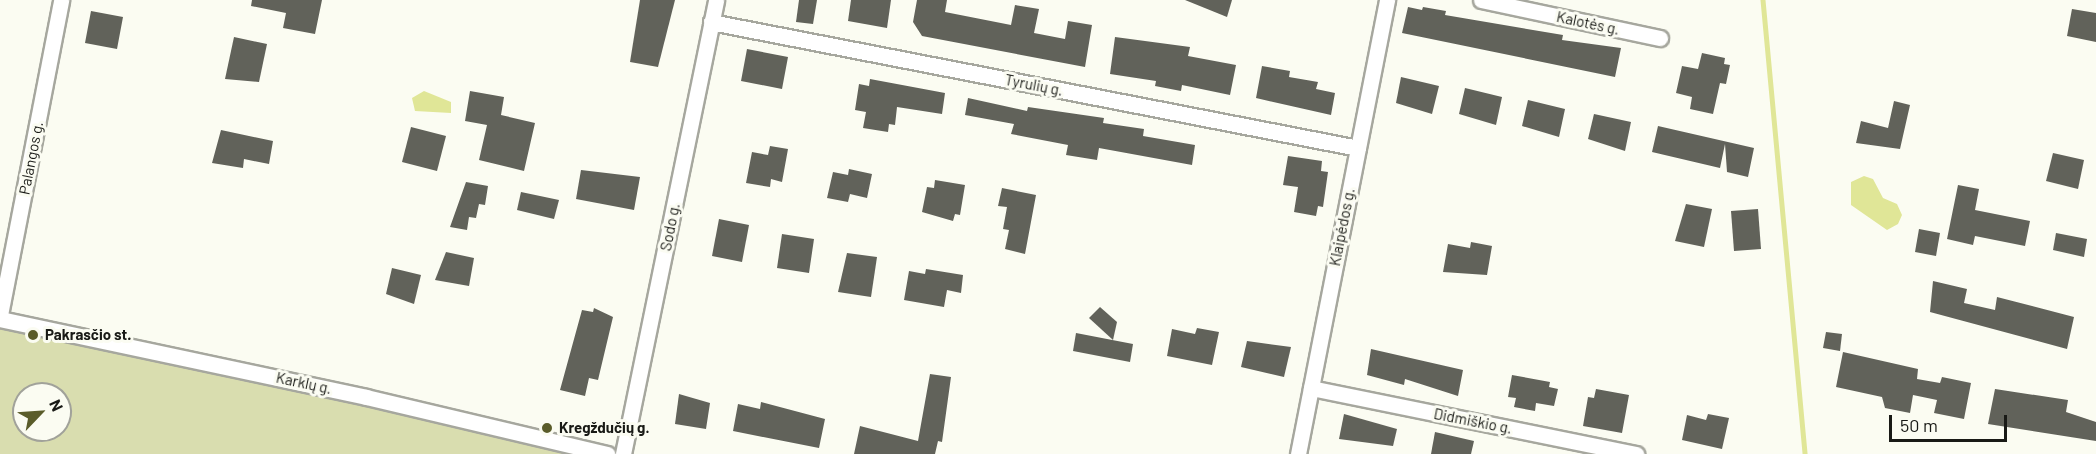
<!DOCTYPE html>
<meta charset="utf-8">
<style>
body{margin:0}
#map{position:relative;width:2096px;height:454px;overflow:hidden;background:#fbfcf2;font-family:Barlow,sans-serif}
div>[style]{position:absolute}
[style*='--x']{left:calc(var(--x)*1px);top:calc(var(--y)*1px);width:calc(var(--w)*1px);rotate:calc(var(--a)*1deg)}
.green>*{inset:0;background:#d9ddaf}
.water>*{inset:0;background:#e0e697}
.stream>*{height:4.5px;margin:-2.25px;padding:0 2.25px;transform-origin:2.25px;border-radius:2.25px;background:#e0e697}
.building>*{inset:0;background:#61625a}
.roads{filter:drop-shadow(2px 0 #a6a79e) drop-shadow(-2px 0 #a6a79e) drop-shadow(0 2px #a6a79e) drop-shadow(0 -2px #a6a79e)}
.street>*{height:15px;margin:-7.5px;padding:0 7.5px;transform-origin:7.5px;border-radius:7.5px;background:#fff}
.dots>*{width:16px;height:16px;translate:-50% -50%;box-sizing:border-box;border:3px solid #fbfcf2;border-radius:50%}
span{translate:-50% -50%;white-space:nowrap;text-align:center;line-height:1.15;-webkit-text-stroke:6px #fbfcf2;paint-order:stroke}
.street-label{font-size:15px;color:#191a16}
.poi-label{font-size:15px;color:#191a16;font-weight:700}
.left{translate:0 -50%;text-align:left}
.north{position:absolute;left:12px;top:382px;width:60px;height:60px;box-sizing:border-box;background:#fbfcf2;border:2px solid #a1a29a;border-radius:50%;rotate:65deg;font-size:16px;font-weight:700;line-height:24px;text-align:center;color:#191a16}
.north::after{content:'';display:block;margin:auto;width:21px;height:27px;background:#5a5c2a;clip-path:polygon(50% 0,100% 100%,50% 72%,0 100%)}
.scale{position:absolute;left:1889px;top:415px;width:118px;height:27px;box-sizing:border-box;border:3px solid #191a16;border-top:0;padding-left:8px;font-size:18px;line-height:21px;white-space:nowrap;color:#191a16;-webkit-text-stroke:4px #fbfcf2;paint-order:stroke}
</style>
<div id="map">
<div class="green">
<i style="clip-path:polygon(evenodd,0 319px,607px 454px,0 454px,0 319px,24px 394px,60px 394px,60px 430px,24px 430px,24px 394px)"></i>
</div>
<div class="water">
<i style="clip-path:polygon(424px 91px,451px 102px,451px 113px,415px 111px,412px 98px)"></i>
<i style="clip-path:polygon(1864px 176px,1873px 179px,1883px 198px,1897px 204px,1902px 215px,1898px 224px,1887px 230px,1851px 205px,1851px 182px)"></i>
</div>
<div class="stream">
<i style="--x:1763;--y:0;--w:456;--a:84.7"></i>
</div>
<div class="building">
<i style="clip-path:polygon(252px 0,322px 0,315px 34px,283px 28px,286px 13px,251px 6px)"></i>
<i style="clip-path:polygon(640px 0,675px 0,658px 67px,630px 62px)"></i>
<i style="clip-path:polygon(799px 0,817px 0,813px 24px,796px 22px)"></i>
<i style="clip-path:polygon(851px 0,891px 0,887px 28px,848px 21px)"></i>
<i style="clip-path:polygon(917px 0,947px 0,945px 12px,1011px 25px,1015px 5px,1039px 9px,1034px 33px,1065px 39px,1068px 21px,1092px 25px,1085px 67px,922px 36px,913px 22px)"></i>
<i style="clip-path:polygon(1185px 0,1232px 0,1227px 17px)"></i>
<i style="clip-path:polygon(1408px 7px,1422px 10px,1423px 7px,1446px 11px,1445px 15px,1563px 35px,1562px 40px,1621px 48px,1615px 77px,1402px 33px)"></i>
<i style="clip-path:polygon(2072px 9px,2096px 13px,2096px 42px,2067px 36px)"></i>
<i style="clip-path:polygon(91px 11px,123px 17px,117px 49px,85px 43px)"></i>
<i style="clip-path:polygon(234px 37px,267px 44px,259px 82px,225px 79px)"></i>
<i style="clip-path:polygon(1115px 37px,1190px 47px,1188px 56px,1236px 65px,1230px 95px,1182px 85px,1181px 91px,1155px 86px,1156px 81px,1110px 74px)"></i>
<i style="clip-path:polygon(747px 49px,788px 57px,782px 89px,741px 81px)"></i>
<i style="clip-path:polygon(1702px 53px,1725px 58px,1724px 64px,1730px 65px,1726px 84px,1720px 83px,1713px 114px,1690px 109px,1692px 97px,1676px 93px,1682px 66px,1698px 69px)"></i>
<i style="clip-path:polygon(1262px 66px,1290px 71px,1289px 77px,1318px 82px,1316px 89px,1335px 93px,1331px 115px,1256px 98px)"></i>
<i style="clip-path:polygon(1401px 77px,1439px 86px,1432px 114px,1396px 103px)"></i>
<i style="clip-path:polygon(870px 79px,945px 93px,942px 114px,897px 107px,895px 125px,889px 124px,888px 132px,863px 128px,866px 112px,855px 110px,859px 84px,869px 86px)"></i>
<i style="clip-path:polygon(1465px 88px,1502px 97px,1496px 125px,1459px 114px)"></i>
<i style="clip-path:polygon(470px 91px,504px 97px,501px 115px,535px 123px,524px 171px,479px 160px,487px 125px,465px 121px)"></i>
<i style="clip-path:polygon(968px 98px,1027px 111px,1028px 107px,1104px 118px,1103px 123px,1144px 129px,1143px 136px,1195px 145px,1192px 165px,1099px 148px,1097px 160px,1066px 155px,1068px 145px,1011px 134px,1014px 124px,965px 115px)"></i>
<i style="clip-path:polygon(1528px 100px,1565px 109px,1559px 137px,1522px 126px)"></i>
<i style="clip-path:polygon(1894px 101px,1910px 105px,1900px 149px,1856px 143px,1861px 121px,1888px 128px)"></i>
<i style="clip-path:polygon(1594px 114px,1631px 122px,1625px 151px,1588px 139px)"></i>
<i style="clip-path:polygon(1658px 126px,1754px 148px,1748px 177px,1727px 172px,1725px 144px,1720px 168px,1652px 152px)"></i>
<i style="clip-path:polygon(411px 127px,446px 136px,437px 171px,402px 162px)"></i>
<i style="clip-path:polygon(221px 130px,273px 141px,269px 164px,244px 159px,243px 168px,212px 163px)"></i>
<i style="clip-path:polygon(770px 146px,788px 149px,782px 182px,771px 179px,770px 187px,746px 183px,752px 152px,768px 155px)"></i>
<i style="clip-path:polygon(2053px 153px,2084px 160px,2078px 189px,2046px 181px)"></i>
<i style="clip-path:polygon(1288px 156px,1322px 161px,1321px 171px,1328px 172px,1323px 207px,1318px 206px,1316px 216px,1294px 212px,1298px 187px,1283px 185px)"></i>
<i style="clip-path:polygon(849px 169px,872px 174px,867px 198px,850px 194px,848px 202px,827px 198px,833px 172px,848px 175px)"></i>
<i style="clip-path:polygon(581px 170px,640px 177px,634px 210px,576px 199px)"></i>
<i style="clip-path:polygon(935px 180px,965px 185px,960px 215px,955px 214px,953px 221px,922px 212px,927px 187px,934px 188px)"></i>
<i style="clip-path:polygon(466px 182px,488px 186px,485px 205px,479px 204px,476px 218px,469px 217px,467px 230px,450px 227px)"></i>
<i style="clip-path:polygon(1958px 185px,1979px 189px,1975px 210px,2030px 221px,2025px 246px,1975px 236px,1973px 245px,1947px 239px)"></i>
<i style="clip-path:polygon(1002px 188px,1036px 195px,1025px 254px,1005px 249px,1009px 230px,1003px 229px,1007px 207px,998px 206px)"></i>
<i style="clip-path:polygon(521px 192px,559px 200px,554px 219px,517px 210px)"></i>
<i style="clip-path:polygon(1686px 204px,1712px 209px,1704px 247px,1675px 241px)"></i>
<i style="clip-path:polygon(1758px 209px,1761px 249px,1734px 251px,1731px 211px)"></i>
<i style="clip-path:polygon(719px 219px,749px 225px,742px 262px,712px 256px)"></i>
<i style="clip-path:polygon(1919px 229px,1940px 233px,1936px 256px,1915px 252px)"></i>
<i style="clip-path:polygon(2056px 233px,2087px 239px,2084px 257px,2053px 250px)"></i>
<i style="clip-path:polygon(782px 234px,814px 239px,809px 273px,777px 268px)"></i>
<i style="clip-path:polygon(1471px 242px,1492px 246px,1487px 275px,1443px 272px,1448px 244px,1470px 248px)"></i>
<i style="clip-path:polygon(446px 252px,474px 258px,469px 286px,435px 280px)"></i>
<i style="clip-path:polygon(847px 253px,877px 257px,871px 297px,838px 292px)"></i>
<i style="clip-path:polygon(392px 268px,421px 275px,414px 304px,386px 294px)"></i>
<i style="clip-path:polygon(926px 269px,963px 275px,961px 293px,947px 290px,944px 307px,904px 300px,909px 271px,925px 274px)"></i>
<i style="clip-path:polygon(1933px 281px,1967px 289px,1964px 303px,1995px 310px,1997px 297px,2074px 317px,2067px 349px,1930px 312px)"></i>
<i style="clip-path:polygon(1100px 307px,1117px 322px,1113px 340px,1089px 318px)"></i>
<i style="clip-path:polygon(594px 308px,613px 317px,598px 380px,589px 378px,585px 396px,560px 390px,582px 310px,593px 312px)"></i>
<i style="clip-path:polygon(1197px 328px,1219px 332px,1212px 365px,1167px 356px,1172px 329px,1195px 334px)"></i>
<i style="clip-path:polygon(1826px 332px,1842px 334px,1840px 351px,1823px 348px)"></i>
<i style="clip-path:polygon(1076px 333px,1133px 344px,1130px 362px,1073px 351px)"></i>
<i style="clip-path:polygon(1247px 341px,1291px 347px,1284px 377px,1241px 367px)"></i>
<i style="clip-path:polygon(1371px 349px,1463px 370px,1458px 396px,1405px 379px,1404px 385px,1367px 375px)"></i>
<i style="clip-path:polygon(1843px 352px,1918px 369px,1917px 379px,1940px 383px,1942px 377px,1971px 383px,1964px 419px,1934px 413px,1937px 400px,1913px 395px,1910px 413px,1885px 408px,1882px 397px,1836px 387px)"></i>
<i style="clip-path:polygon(930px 374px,951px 377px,942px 442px,938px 441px,935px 454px,854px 454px,860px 426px,918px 441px)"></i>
<i style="clip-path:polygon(1512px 375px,1550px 382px,1549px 387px,1558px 389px,1554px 406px,1536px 403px,1535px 411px,1514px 407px,1516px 398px,1508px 397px)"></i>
<i style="clip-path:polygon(1596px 389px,1629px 395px,1622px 433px,1583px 426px,1588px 397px,1594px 398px)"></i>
<i style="clip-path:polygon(1995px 389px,2068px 400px,2066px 412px,2096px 422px,2096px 441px,1988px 424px)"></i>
<i style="clip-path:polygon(679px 394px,710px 403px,706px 429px,675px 424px)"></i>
<i style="clip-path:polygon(761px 402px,825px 419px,819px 448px,733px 431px,738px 404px,760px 409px)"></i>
<i style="clip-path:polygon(1344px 414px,1397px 429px,1393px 446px,1339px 439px)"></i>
<i style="clip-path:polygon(1708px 414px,1729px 418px,1722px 449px,1682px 440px,1687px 415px,1706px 420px)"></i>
<i style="clip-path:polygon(1435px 432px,1474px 441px,1471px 454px,1431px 454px)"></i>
</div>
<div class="roads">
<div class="street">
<i style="--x:1481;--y:0;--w:183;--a:12"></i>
<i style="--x:711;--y:22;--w:659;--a:11.02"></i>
<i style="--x:0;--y:315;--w:321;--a:-79"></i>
<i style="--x:0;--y:319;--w:374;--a:12"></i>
<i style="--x:366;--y:397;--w:248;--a:13.3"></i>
<i style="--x:1311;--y:388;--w:332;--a:11.5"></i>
<i style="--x:623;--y:454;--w:463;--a:-78.4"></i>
<i style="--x:1298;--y:454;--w:463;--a:-78.9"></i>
</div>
</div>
<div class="dots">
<i style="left:33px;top:335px;background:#5a5c2a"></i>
<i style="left:547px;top:428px;background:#5a5c2a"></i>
</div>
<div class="street-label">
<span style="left:1588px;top:23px;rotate:12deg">Kalotės g.</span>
<span style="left:1034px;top:85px;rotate:11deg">Tyrulių g.</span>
<span style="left:31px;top:158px;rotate:-79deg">Palangos g.</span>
<span style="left:670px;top:227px;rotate:-79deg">Sodo g.</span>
<span style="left:1342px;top:227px;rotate:-79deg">Klaipėdos g.</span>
<span style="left:304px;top:383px;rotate:12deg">Karklų g.</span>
<span style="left:1473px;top:421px;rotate:11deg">Didmiškio g.</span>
</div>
<div class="poi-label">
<span class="left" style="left:45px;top:335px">Pakrasčio st.</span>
<span class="left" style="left:559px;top:428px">Kregždučių g.</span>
</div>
<div class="north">N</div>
<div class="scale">50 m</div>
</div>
